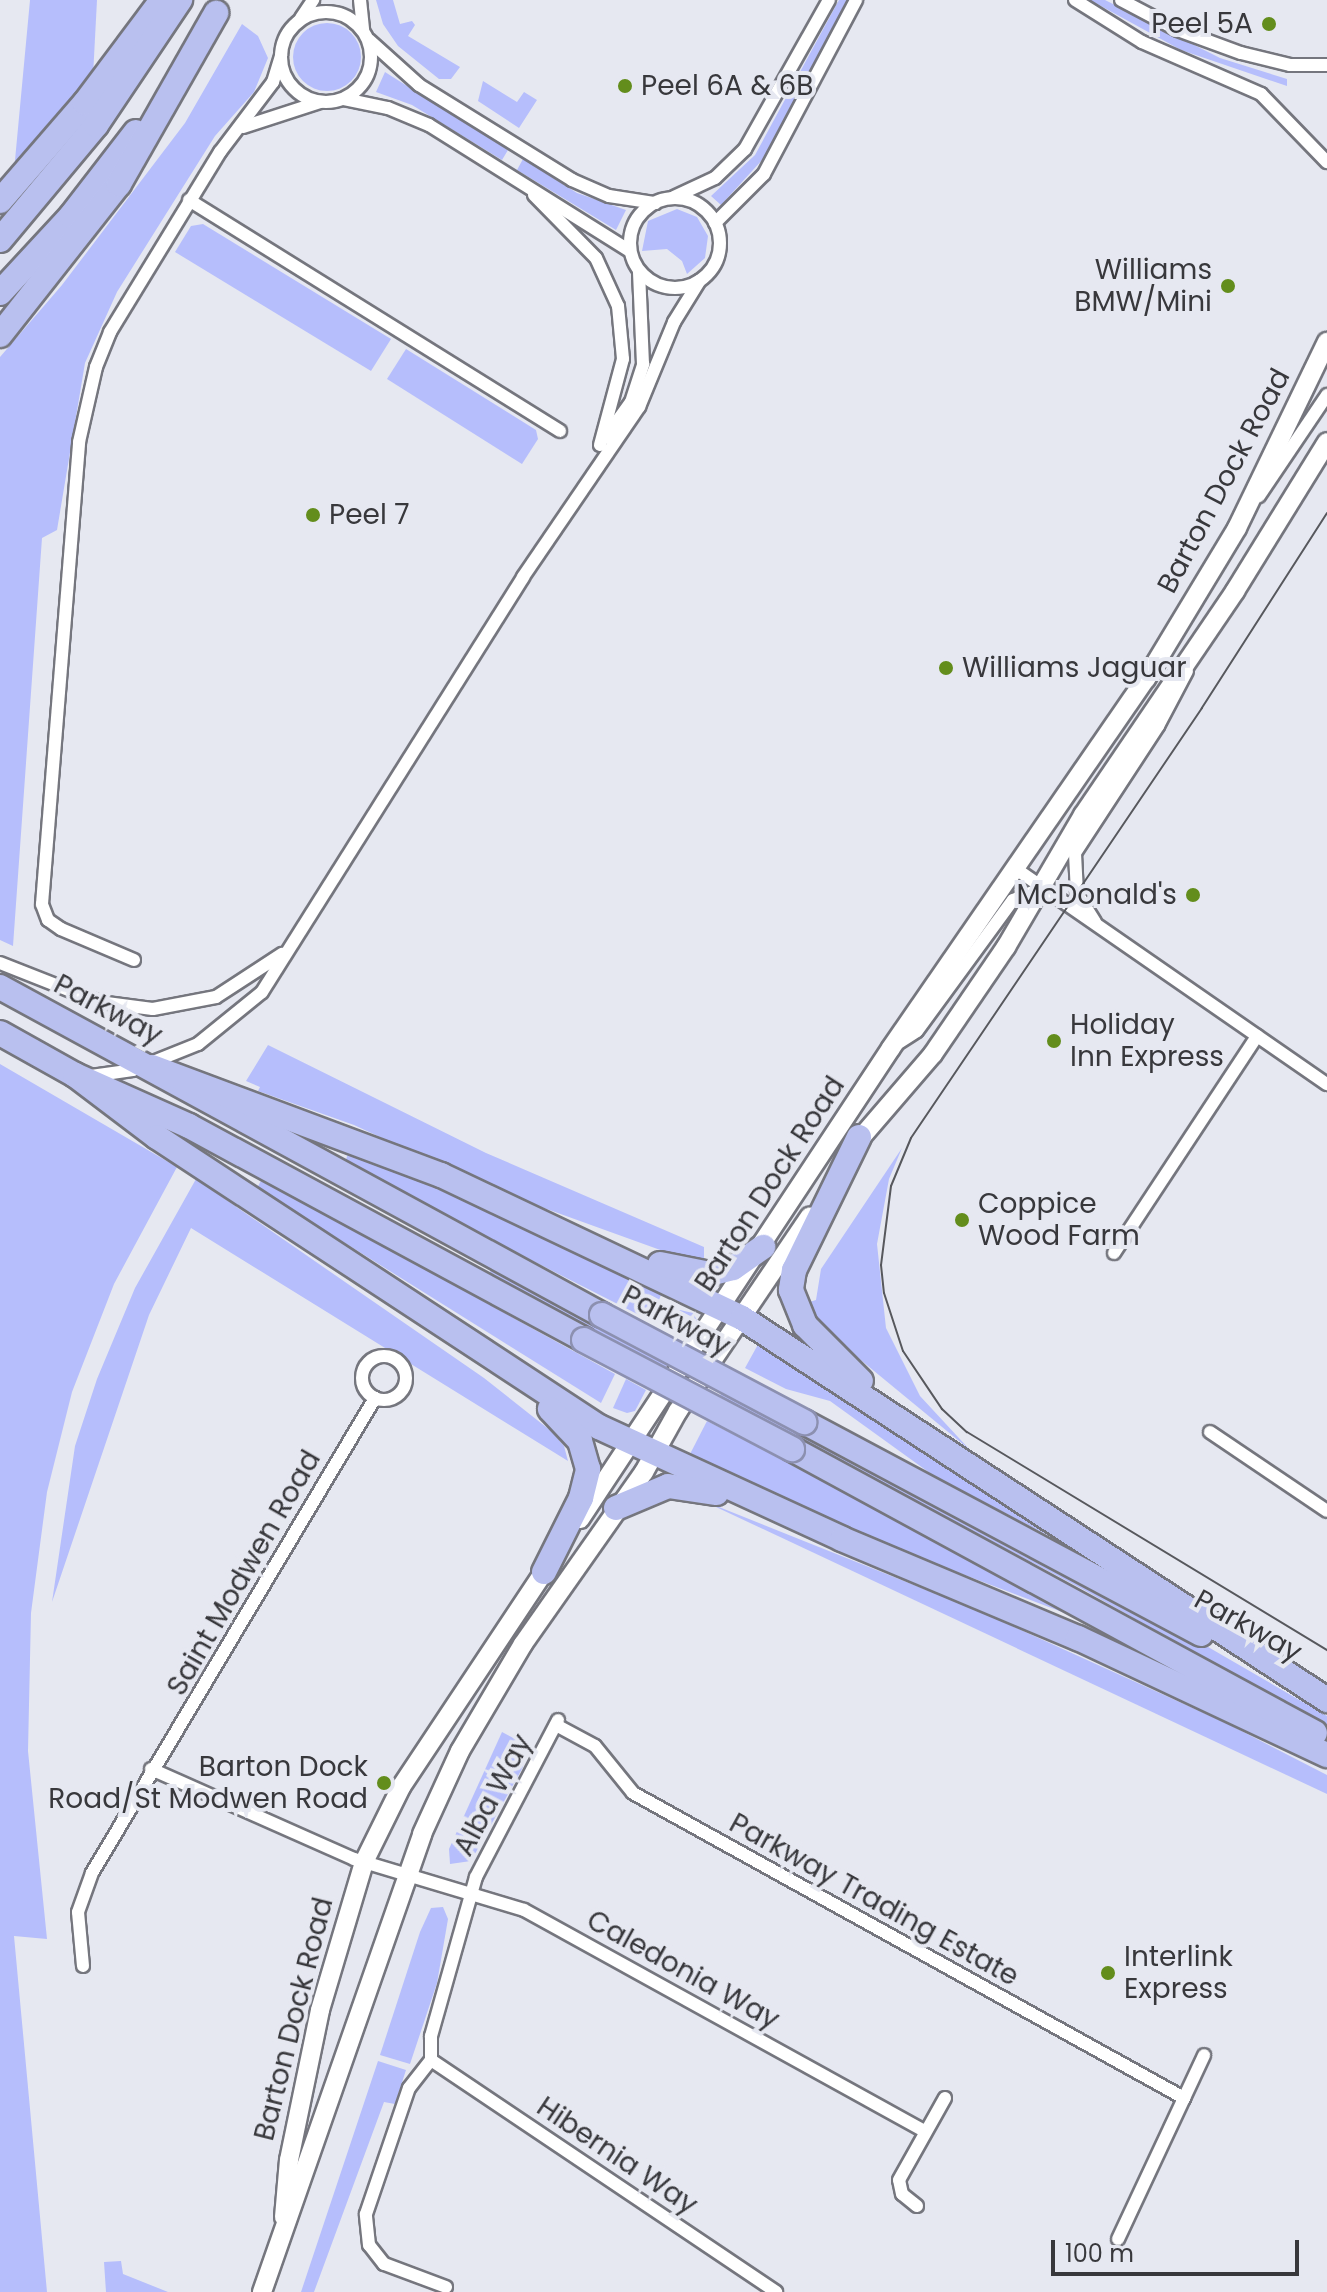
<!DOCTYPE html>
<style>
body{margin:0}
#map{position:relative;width:1327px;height:2292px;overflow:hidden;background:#e6e8f1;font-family:Poppins,sans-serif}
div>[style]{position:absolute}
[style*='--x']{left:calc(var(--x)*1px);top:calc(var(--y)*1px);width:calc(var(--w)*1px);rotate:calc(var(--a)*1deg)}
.green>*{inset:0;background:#b6befc}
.round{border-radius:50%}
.roads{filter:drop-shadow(2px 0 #75767e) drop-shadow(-2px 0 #75767e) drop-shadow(0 2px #75767e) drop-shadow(0 -2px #75767e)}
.street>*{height:12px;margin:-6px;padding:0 6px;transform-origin:6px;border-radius:6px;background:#fff}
.street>.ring{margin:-6px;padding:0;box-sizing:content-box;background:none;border:12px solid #fff;border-radius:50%}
.secondary>*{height:18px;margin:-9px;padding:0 9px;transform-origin:9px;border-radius:9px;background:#fff}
.highway>*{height:24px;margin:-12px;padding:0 12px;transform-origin:12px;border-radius:12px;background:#b9c0ef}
.tram>*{height:2px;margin:-1px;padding:0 1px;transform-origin:1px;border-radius:1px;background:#57585d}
.bridges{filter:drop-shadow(2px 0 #8c90b0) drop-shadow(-2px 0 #8c90b0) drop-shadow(0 2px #8c90b0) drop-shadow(0 -2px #8c90b0)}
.highway-bridge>*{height:24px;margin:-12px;padding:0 12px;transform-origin:12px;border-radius:12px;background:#b9c0ef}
.dots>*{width:22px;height:22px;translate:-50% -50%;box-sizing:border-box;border:4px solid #e6e8f1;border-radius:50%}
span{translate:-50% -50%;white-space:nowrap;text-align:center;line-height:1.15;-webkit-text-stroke:8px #e6e8f1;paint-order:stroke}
.poi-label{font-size:28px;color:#38383c}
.right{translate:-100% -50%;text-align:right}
.left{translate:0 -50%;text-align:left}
.street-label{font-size:28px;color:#38383c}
.scale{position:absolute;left:1051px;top:2240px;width:248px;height:36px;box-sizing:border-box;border:4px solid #38383c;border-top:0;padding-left:10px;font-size:24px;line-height:28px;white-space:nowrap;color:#38383c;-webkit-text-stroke:6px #e6e8f1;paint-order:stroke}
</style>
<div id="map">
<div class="green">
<i style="clip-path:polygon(30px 0,97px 0,93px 76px,14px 171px)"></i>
<i style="clip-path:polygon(376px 0,393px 0,400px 24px,412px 21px,415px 25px,408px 36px,460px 67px,451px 79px,439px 79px,398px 46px,383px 24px)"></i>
<i style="clip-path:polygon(839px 0,848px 0,763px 159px,721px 205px,711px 196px,755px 155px)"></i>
<i style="clip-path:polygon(1090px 0,1105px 0,1220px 58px,1287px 79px,1287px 86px,1181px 50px)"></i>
<i class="round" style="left:293px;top:23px;width:68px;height:68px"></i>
<i style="clip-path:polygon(242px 24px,258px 36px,268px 58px,254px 92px,215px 136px,117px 292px,85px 363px,57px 530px,42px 538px,13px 946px,0 940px,0 357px,62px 285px,185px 123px)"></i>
<i style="clip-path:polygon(385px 72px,508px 150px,502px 160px,412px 105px,376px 92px)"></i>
<i style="clip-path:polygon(483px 81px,517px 102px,524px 92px,537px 100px,519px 128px,478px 101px)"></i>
<i style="clip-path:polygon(523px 159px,577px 193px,626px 210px,616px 230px,517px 170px)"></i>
<i style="clip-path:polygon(677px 209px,697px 217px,708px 236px,705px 258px,687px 274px,682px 261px,667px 249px,642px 251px,648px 221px)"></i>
<i style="clip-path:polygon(203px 224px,391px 339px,371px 371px,175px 252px,191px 226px)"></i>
<i style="clip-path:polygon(406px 349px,536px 430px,538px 439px,522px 464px,387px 379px)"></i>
<i style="clip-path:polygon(268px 1045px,486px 1153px,704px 1247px,704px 1258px,688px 1260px,494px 1190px,354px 1125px,258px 1091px,260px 1087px,246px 1081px)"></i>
<i style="clip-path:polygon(0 1064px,177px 1167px,114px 1284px,72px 1392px,47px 1492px,31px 1613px,28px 1751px,47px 1939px,14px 1936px,47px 2292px,0 2292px)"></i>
<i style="clip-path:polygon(902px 1148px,889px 1179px,877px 1244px,886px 1328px,920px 1396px,970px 1450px,834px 1338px,806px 1303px,816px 1300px,821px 1269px)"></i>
<i style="clip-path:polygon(349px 1151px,664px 1287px,651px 1321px,344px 1165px)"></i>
<i style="clip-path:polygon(196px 1179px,484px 1378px,551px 1431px,564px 1446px,568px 1461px,191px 1228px,149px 1315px,52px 1602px,75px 1446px,97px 1379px,135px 1288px)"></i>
<i style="clip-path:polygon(262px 1179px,615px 1374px,601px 1403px,257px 1188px)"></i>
<i style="clip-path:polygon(492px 1268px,670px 1360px,665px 1369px,488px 1276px)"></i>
<i style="clip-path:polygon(680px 1310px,693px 1313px,701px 1328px,694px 1340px,660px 1324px)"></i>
<i style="clip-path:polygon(761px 1339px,1099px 1562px,934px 1476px,830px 1401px,786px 1389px,745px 1368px)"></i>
<i style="clip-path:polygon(626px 1379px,646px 1390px,635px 1411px,627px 1413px,613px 1408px)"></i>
<i style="clip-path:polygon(724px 1389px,1196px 1640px,1327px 1716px,1327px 1727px,1084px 1590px,719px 1397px)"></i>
<i style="clip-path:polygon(707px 1421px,905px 1521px,1091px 1623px,920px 1558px,689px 1456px)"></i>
<i style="clip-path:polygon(699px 1499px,979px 1611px,1228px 1724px,1327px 1775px,1327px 1794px)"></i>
<i style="clip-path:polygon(502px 1732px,525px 1744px,523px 1767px,471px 1861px,450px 1864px,449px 1849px)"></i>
<i style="clip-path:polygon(443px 1907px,448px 1919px,437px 1983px,410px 2064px,380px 2055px,420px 1932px,431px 1908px)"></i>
<i style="clip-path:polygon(378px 2061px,406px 2070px,395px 2104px,384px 2102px,314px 2292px,301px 2292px)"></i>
<i style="clip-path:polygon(121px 2261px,123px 2274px,168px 2292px,106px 2292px,104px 2262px)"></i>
</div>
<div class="roads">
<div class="street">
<i style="--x:360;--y:0;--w:30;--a:84"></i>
<i style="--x:1075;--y:0;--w:79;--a:32.1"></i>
<i style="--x:1142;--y:42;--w:130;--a:23.6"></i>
<i style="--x:1261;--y:94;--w:95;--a:45.9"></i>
<i style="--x:1121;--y:0;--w:64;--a:27.8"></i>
<i style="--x:1178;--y:30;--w:67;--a:20.1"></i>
<i style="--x:1241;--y:53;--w:50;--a:13.8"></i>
<i style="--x:1290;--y:65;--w:37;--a:0"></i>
<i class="ring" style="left:281px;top:12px;width:78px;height:78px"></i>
<i style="--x:301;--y:18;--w:22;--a:-56"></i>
<i style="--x:369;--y:40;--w:67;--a:42"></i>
<i style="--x:419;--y:85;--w:180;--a:31.8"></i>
<i style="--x:572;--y:180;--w:40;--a:23.4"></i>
<i style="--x:609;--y:196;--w:47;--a:8.7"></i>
<i style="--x:344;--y:99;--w:45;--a:11.6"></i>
<i style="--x:388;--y:108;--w:44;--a:22.5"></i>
<i style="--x:429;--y:125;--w:237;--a:32.1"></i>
<i style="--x:243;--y:127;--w:81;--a:-18"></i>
<i style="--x:534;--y:195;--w:88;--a:45.5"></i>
<i style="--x:596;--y:258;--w:53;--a:65.4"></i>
<i style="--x:618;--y:306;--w:53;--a:84.6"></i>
<i style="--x:623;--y:359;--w:89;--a:105"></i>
<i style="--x:674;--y:197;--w:45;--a:-24.9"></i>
<i style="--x:715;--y:178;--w:42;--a:-44"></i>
<i style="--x:745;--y:149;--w:171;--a:-60.6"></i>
<i class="ring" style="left:630px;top:198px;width:78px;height:78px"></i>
<i style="--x:189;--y:200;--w:437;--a:31.9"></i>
<i style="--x:715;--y:223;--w:69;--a:-45"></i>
<i style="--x:764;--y:174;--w:197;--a:-62.1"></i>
<i style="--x:605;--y:438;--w:44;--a:-54.2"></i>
<i style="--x:631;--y:402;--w:40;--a:-72"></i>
<i style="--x:643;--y:364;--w:93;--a:-92.5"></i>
<i style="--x:1259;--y:496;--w:122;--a:-56"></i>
<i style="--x:1016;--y:869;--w:378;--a:34.7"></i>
<i style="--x:1095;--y:922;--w:34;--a:-122"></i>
<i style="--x:1077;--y:893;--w:40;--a:-92.9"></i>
<i style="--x:1075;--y:853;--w:152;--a:-56.8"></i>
<i style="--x:1158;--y:726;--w:62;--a:-62.2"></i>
<i style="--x:134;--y:960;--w:79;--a:-157"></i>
<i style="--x:61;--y:929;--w:16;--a:-145"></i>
<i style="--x:48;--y:920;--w:17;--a:-111"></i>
<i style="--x:42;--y:904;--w:463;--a:-85.4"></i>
<i style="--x:79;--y:442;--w:77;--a:-77.2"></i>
<i style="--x:96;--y:367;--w:38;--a:-68"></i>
<i style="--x:110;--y:332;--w:211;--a:-58.6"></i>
<i style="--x:220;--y:152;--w:88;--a:-52.9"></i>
<i style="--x:273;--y:82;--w:28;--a:-73"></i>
<i style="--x:0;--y:963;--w:106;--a:21.5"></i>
<i style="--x:99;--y:1002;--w:54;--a:7.4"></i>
<i style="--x:153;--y:1009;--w:64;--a:-10.8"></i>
<i style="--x:216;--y:997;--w:79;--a:-33.1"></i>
<i style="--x:900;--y:1042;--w:20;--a:-33"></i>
<i style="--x:917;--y:1031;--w:162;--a:-53.8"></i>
<i style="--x:1013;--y:900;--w:29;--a:-22"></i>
<i style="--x:91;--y:1076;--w:42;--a:-8.1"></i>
<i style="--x:133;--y:1070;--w:70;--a:-21.8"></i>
<i style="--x:198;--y:1044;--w:82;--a:-39.1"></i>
<i style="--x:262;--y:992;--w:490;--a:-57.8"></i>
<i style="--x:523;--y:577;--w:206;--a:-55.7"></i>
<i style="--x:639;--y:407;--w:92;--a:-67.6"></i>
<i style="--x:674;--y:322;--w:49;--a:-58.2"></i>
<i style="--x:1114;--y:1253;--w:260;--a:-56.6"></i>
<i class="ring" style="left:362px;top:1356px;width:32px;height:32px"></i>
<i style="--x:1210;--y:1432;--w:141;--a:34"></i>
<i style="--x:556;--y:1725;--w:44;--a:28.3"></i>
<i style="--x:595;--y:1746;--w:60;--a:51"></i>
<i style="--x:633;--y:1793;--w:630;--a:28.97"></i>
<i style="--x:151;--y:1769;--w:222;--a:23.9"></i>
<i style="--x:354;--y:1859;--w:177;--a:16.7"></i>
<i style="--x:524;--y:1910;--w:458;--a:28.9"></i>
<i style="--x:83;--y:1966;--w:54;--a:-95.3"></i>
<i style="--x:78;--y:1912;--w:41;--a:-70.3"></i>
<i style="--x:92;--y:1873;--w:553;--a:-59.21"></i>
<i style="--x:431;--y:2060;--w:416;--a:33.9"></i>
<i style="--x:917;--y:2206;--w:19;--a:-141"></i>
<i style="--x:902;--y:2194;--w:14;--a:-102"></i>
<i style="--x:899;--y:2180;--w:94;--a:-60.7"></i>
<i style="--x:1118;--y:2239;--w:203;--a:-64.9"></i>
<i style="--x:446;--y:2287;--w:66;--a:-159.6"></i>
<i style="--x:384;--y:2264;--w:24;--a:-128"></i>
<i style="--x:369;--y:2245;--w:31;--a:-96"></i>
<i style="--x:366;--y:2214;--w:133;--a:-71.2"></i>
<i style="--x:409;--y:2088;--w:36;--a:-52"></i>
<i style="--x:431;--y:2060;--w:24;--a:-90"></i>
<i style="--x:431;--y:2036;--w:165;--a:-74.2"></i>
<i style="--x:476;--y:1877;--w:177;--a:-62.4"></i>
</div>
<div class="secondary">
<i style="--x:853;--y:1147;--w:123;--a:-49.3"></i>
<i style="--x:933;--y:1054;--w:130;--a:-55.7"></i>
<i style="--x:1006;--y:947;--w:153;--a:-59.7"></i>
<i style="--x:1083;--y:815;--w:271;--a:-55.8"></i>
<i style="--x:1235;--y:591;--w:175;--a:-58.3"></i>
<i style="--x:580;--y:1519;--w:564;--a:-56.56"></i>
<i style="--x:891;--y:1048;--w:449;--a:-55.4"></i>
<i style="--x:1146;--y:679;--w:176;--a:-58.9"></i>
<i style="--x:1237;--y:528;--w:207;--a:-64.2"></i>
<i style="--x:284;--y:2217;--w:57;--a:-85"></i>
<i style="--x:289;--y:2160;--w:153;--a:-78.3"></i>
<i style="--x:320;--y:2010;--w:154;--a:-73.4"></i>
<i style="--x:364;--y:1862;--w:84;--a:-63.7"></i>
<i style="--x:401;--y:1787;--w:269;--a:-56.4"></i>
<i style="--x:262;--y:2292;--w:485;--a:-70.7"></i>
<i style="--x:422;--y:1834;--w:91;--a:-65.4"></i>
<i style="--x:460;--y:1751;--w:124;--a:-59.5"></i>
<i style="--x:523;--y:1644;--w:210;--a:-54.9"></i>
<i style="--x:644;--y:1472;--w:70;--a:-60.9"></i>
<i style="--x:678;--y:1411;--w:235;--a:-55.9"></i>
</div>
<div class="highway">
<i style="--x:0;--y:201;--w:130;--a:-49.1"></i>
<i style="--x:85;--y:103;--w:129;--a:-53.2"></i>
<i style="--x:0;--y:240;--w:150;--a:-50.1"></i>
<i style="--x:96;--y:125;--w:151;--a:-56.1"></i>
<i style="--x:0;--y:293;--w:105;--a:-47.3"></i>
<i style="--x:71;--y:216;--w:106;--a:-52.3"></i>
<i style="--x:0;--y:335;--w:192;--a:-51.8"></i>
<i style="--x:119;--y:184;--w:197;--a:-60.4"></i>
<i style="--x:0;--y:987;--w:686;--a:28.58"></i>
<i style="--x:0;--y:1033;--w:86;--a:29.2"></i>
<i style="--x:75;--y:1075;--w:125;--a:24.1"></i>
<i style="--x:189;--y:1126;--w:449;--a:28.4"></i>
<i style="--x:152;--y:1067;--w:309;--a:20.5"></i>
<i style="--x:441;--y:1175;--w:333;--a:25.4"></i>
<i style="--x:742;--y:1318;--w:699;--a:33.14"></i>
<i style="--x:75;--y:1075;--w:103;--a:37.1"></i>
<i style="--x:157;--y:1137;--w:529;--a:33.27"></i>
<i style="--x:599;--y:1427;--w:268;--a:24.7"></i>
<i style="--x:842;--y:1539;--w:256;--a:22.8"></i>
<i style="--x:1078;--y:1638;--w:275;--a:25.2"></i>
<i style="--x:859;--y:1137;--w:148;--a:116"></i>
<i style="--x:794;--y:1270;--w:20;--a:99"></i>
<i style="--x:791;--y:1290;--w:38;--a:68"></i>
<i style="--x:805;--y:1325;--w:79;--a:45"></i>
<i style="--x:660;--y:1264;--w:51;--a:11.3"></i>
<i style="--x:710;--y:1274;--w:24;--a:-15"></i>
<i style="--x:733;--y:1268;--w:37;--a:-35"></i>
<i style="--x:804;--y:1422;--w:450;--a:28.1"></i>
<i style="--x:792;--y:1449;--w:595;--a:28.5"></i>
<i style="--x:616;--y:1508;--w:56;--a:-22.9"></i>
<i style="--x:668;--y:1486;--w:49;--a:8.3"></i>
<i style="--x:544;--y:1572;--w:83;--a:-63.4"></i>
<i style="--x:581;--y:1498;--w:30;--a:-76"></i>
<i style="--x:588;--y:1469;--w:29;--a:-106"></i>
<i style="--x:580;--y:1441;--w:44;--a:-133.2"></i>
</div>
</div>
<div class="tram">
<i style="--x:1327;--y:513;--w:232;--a:122.7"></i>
<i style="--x:1202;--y:708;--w:519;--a:124.09"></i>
<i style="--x:911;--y:1138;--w:52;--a:112.6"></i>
<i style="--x:891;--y:1186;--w:80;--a:97.2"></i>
<i style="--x:881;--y:1265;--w:28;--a:84"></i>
<i style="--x:884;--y:1293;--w:61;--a:71.9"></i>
<i style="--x:903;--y:1351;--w:70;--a:56.1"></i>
<i style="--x:942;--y:1409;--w:34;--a:43"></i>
<i style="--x:967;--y:1432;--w:421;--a:31.2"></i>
</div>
<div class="bridges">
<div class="highway-bridge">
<i style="--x:602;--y:1315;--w:229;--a:27.9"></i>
<i style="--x:584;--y:1340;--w:235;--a:27.7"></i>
</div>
</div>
<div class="dots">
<i style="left:1269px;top:24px;background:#638d1c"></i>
<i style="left:625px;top:86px;background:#638d1c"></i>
<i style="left:1228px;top:286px;background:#638d1c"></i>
<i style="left:313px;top:515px;background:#638d1c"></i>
<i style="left:946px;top:668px;background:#638d1c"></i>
<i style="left:1193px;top:895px;background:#638d1c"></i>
<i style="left:1054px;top:1041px;background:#638d1c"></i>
<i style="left:962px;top:1220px;background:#638d1c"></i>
<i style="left:384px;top:1783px;background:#638d1c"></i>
<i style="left:1108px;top:1973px;background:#638d1c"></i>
</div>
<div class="poi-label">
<span class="right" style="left:1253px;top:24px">Peel 5A</span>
<span class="left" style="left:641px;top:86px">Peel 6A &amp; 6B</span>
<span class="right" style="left:1212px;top:286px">Williams<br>BMW/Mini</span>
<span class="left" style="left:329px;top:515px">Peel 7</span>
<span class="left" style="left:962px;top:668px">Williams Jaguar</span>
<span class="right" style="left:1177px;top:895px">McDonald's</span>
<span class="left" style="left:1070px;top:1041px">Holiday<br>Inn Express</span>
<span class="left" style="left:978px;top:1220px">Coppice<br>Wood Farm</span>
<span class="right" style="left:368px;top:1783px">Barton Dock<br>Road/St Modwen Road</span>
<span class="left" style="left:1124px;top:1973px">Interlink<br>Express</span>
</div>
<div class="street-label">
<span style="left:1224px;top:481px;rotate:-62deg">Barton Dock Road</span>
<span style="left:108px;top:1010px;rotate:28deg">Parkway</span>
<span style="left:770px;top:1184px;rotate:-57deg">Barton Dock Road</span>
<span style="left:676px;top:1321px;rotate:28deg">Parkway</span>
<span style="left:244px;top:1573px;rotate:-60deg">Saint Modwen Road</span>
<span style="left:1248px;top:1626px;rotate:29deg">Parkway</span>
<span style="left:493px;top:1795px;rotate:-62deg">Alba Way</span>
<span style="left:874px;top:1900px;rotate:29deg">Parkway Trading Estate</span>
<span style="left:683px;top:1970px;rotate:29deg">Caledonia Way</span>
<span style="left:294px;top:2019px;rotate:-76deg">Barton Dock Road</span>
<span style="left:617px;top:2156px;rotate:34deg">Hibernia Way</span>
</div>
<div class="scale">100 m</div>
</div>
